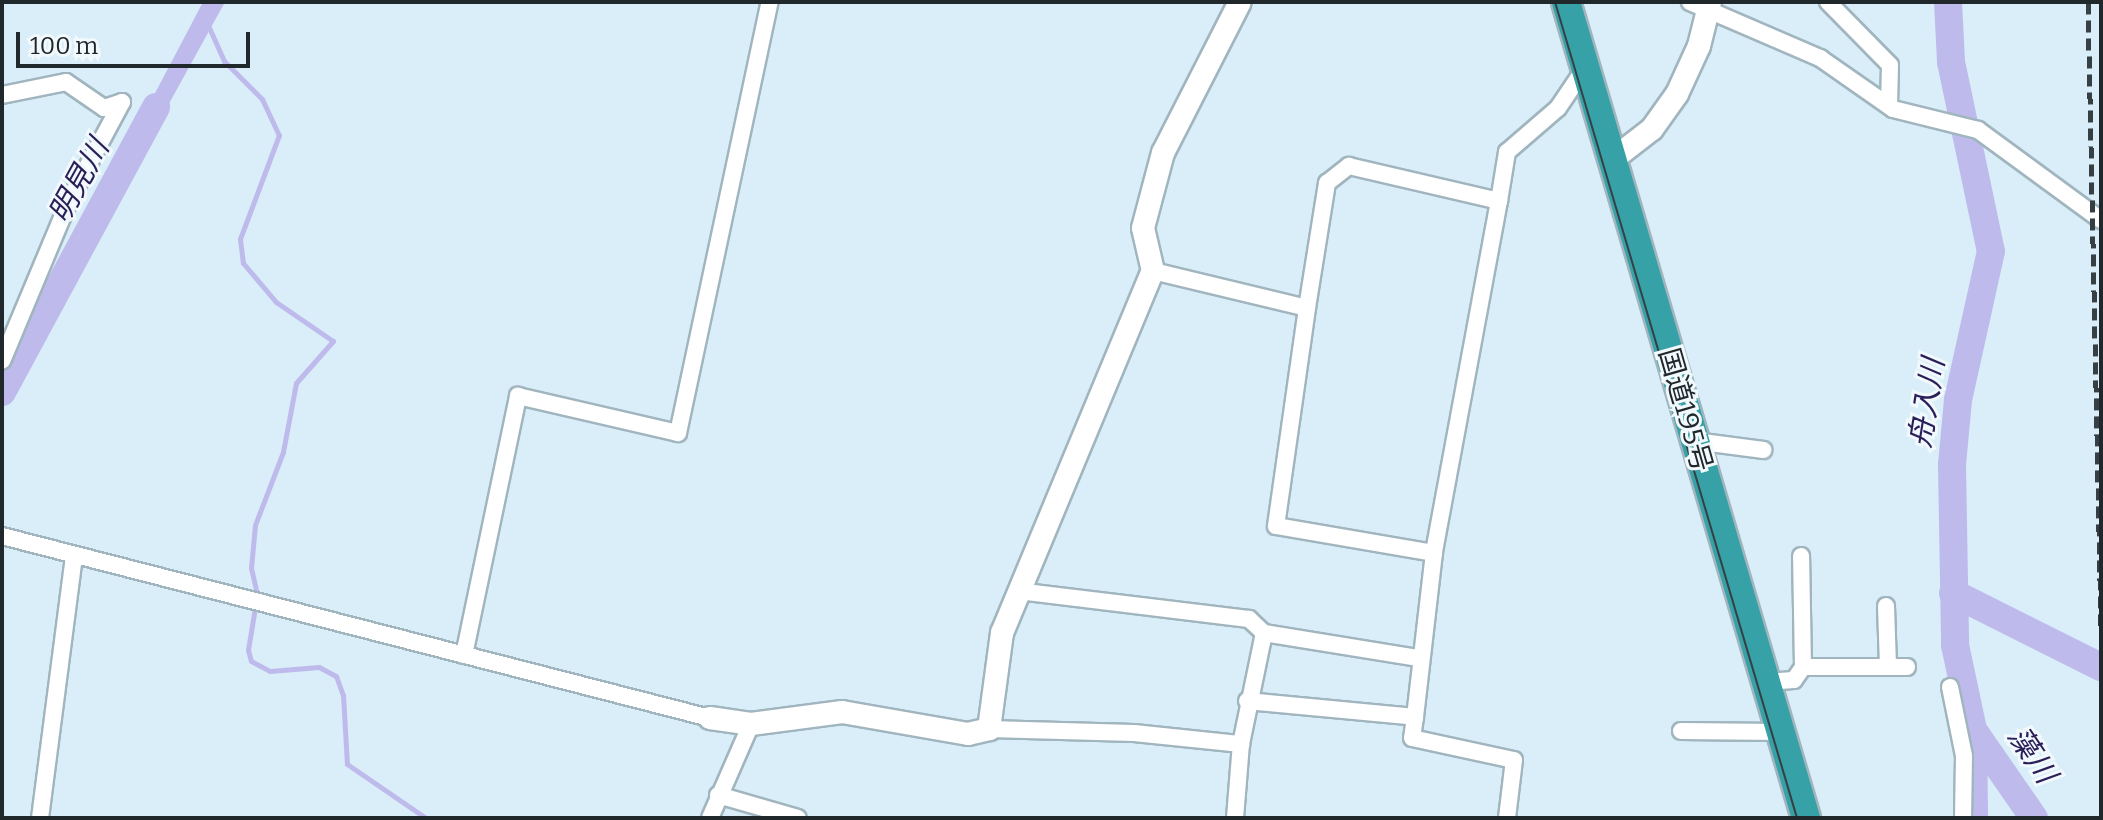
<!DOCTYPE html>
<meta charset="utf-8">
<style>
body{margin:0}
#map{position:relative;width:2103px;height:820px;overflow:hidden;background:#d9eef8;font-family:Bitter,"Noto Sans JP",serif}
div>[style]{position:absolute}
[style*='--x']{left:calc(var(--x)*1px);top:calc(var(--y)*1px);width:calc(var(--w)*1px);rotate:calc(var(--a)*1deg)}
.water>*{inset:0;background:#bebbec}
.stream>*{height:5px;margin:-2.5px;padding:0 2.5px;transform-origin:2.5px;border-radius:2.5px;background:#bebbec}
.river>*{height:28px;margin:-14px;padding:0 14px;transform-origin:14px;border-radius:14px;background:#bebbec}
.roads{filter:drop-shadow(2px 0 #a1b5bf) drop-shadow(-2px 0 #a1b5bf) drop-shadow(0 2px #a1b5bf) drop-shadow(0 -2px #a1b5bf)}
.street>*{height:16px;margin:-8px;padding:0 8px;transform-origin:8px;border-radius:8px;background:#fff}
.secondary>*{height:22px;margin:-11px;padding:0 11px;transform-origin:11px;border-radius:11px;background:#fff}
.highway>*{height:28px;margin:-14px;padding:0 14px;transform-origin:14px;border-radius:14px;background:#36a1a6}
.tram>*{height:2px;margin:-1px;padding:0 1px;transform-origin:1px;border-radius:1px;background:#363f44}
.rail>*{height:5px;margin-top:-2.5px;transform-origin:0;background:repeating-linear-gradient(90deg,#363f44 0 12px,transparent 0 18px)}
span{translate:-50% -50%;white-space:nowrap;text-align:center;line-height:1.15;-webkit-text-stroke:6px #f1f9fd;paint-order:stroke}
.street-label{font-size:28px;color:#20282c}
.water-label{font-size:30px;color:#2a1e58;font-style:italic}
.frame{position:absolute;inset:0;border:4px solid #20282c;pointer-events:none}
.scale{position:absolute;left:16px;top:32px;width:234px;height:36px;box-sizing:border-box;border:4px solid #20282c;border-top:0;padding-left:10px;font-size:24px;line-height:28px;white-space:nowrap;color:#20282c;-webkit-text-stroke:6px #f1f9fd;paint-order:stroke}
</style>
<div id="map">
<div class="water">
<i style="clip-path:polygon(203px 2px,225px 2px,144px 149px,133px 135px)"></i>
</div>
<div class="stream">
<i style="--x:207;--y:23;--w:42;--a:65.9"></i>
<i style="--x:224;--y:61;--w:54;--a:45"></i>
<i style="--x:262;--y:99;--w:40;--a:65"></i>
<i style="--x:279;--y:135;--w:111;--a:110.6"></i>
<i style="--x:240;--y:239;--w:24;--a:83"></i>
<i style="--x:243;--y:263;--w:51;--a:49.8"></i>
<i style="--x:276;--y:302;--w:69;--a:34.4"></i>
<i style="--x:333;--y:341;--w:56;--a:131.4"></i>
<i style="--x:296;--y:383;--w:70;--a:100.7"></i>
<i style="--x:283;--y:452;--w:78;--a:111"></i>
<i style="--x:255;--y:525;--w:43;--a:95.3"></i>
<i style="--x:251;--y:568;--w:28;--a:77"></i>
<i style="--x:257;--y:595;--w:56;--a:99.3"></i>
<i style="--x:248;--y:650;--w:11;--a:75"></i>
<i style="--x:251;--y:661;--w:21;--a:28"></i>
<i style="--x:270;--y:671;--w:49;--a:-4.7"></i>
<i style="--x:319;--y:667;--w:19;--a:28"></i>
<i style="--x:336;--y:676;--w:20;--a:70"></i>
<i style="--x:343;--y:695;--w:69;--a:86.7"></i>
<i style="--x:347;--y:764;--w:96;--a:34.4"></i>
</div>
<div class="river">
<i style="--x:1948;--y:2;--w:60;--a:87.1"></i>
<i style="--x:1951;--y:62;--w:193;--a:78.1"></i>
<i style="--x:1991;--y:251;--w:153;--a:102.5"></i>
<i style="--x:1958;--y:400;--w:65;--a:95.3"></i>
<i style="--x:1952;--y:465;--w:180;--a:89"></i>
<i style="--x:1955;--y:645;--w:87;--a:78"></i>
<i style="--x:1973;--y:730;--w:88;--a:89.3"></i>
<i style="--x:2;--y:392;--w:324;--a:-61.6"></i>
<i style="--x:1953;--y:593;--w:165;--a:26.6"></i>
<i style="--x:1973;--y:730;--w:107;--a:55.3"></i>
</div>
<div class="roads">
<div class="street">
<i style="--x:1690;--y:2;--w:142;--a:23.3"></i>
<i style="--x:1820;--y:58;--w:89;--a:34.9"></i>
<i style="--x:1893;--y:109;--w:88;--a:13.9"></i>
<i style="--x:1978;--y:130;--w:152;--a:36.2"></i>
<i style="--x:1828;--y:2;--w:88;--a:45.5"></i>
<i style="--x:1890;--y:65;--w:41;--a:91.4"></i>
<i style="--x:2;--y:95;--w:65;--a:-11.5"></i>
<i style="--x:66;--y:82;--w:46;--a:34.4"></i>
<i style="--x:104;--y:108;--w:19;--a:-18"></i>
<i style="--x:122;--y:102;--w:112;--a:118.2"></i>
<i style="--x:69;--y:201;--w:173;--a:112.7"></i>
<i style="--x:1499;--y:201;--w:50;--a:-80.7"></i>
<i style="--x:1507;--y:152;--w:67;--a:-40.8"></i>
<i style="--x:1558;--y:108;--w:48;--a:-56"></i>
<i style="--x:1153;--y:271;--w:158;--a:13.5"></i>
<i style="--x:1307;--y:308;--w:127;--a:-80.9"></i>
<i style="--x:1327;--y:183;--w:28;--a:-38"></i>
<i style="--x:1349;--y:166;--w:154;--a:13.1"></i>
<i style="--x:1499;--y:201;--w:358;--a:100.5"></i>
<i style="--x:1434;--y:553;--w:160;--a:-170.3"></i>
<i style="--x:1276;--y:526;--w:220;--a:-81.9"></i>
<i style="--x:1695;--y:441;--w:69;--a:7.5"></i>
<i style="--x:2;--y:536;--w:731;--a:14.42"></i>
<i style="--x:1886;--y:606;--w:61;--a:88.1"></i>
<i style="--x:1264;--y:633;--w:157;--a:9.2"></i>
<i style="--x:464;--y:655;--w:265;--a:-78.2"></i>
<i style="--x:518;--y:396;--w:164;--a:13"></i>
<i style="--x:678;--y:433;--w:441;--a:-78"></i>
<i style="--x:1803;--y:667;--w:104;--a:0"></i>
<i style="--x:1765;--y:682;--w:29;--a:-4"></i>
<i style="--x:1794;--y:680;--w:16;--a:-55"></i>
<i style="--x:1803;--y:667;--w:111;--a:-91"></i>
<i style="--x:1950;--y:687;--w:70;--a:78.5"></i>
<i style="--x:1964;--y:756;--w:62;--a:90.9"></i>
<i style="--x:1247;--y:701;--w:169;--a:5.4"></i>
<i style="--x:1415;--y:717;--w:165;--a:-83.4"></i>
<i style="--x:1415;--y:717;--w:21;--a:98"></i>
<i style="--x:1412;--y:738;--w:104;--a:12.2"></i>
<i style="--x:1514;--y:760;--w:58;--a:96.9"></i>
<i style="--x:989;--y:729;--w:145;--a:1.6"></i>
<i style="--x:1134;--y:733;--w:108;--a:5.9"></i>
<i style="--x:1241;--y:744;--w:113;--a:-78.3"></i>
<i style="--x:1264;--y:633;--w:21;--a:-137"></i>
<i style="--x:1249;--y:619;--w:232;--a:-173.1"></i>
<i style="--x:1681;--y:731;--w:99;--a:0.6"></i>
<i style="--x:718;--y:795;--w:83;--a:16"></i>
<i style="--x:40;--y:818;--w:264;--a:-82.6"></i>
<i style="--x:710;--y:818;--w:103;--a:-66.4"></i>
<i style="--x:1235;--y:818;--w:74;--a:-85.4"></i>
</div>
<div class="secondary">
<i style="--x:1612;--y:160;--w:51;--a:-37.8"></i>
<i style="--x:1652;--y:129;--w:43;--a:-54.5"></i>
<i style="--x:1677;--y:94;--w:53;--a:-65.4"></i>
<i style="--x:1699;--y:46;--w:45;--a:-76"></i>
<i style="--x:710;--y:718;--w:41;--a:8.3"></i>
<i style="--x:751;--y:724;--w:92;--a:-7.5"></i>
<i style="--x:842;--y:712;--w:128;--a:9.9"></i>
<i style="--x:968;--y:734;--w:22;--a:-13"></i>
<i style="--x:989;--y:729;--w:97;--a:-82.3"></i>
<i style="--x:1002;--y:633;--w:392;--a:-67.4"></i>
<i style="--x:1153;--y:271;--w:44;--a:-103.1"></i>
<i style="--x:1143;--y:228;--w:78;--a:-75.1"></i>
<i style="--x:1163;--y:153;--w:169;--a:-63"></i>
</div>
<div class="highway">
<i style="--x:1566;--y:2;--w:851;--a:73.61"></i>
</div>
</div>
<div class="tram">
<i style="--x:1555;--y:2;--w:851;--a:73.48"></i>
</div>
<div class="rail">
<i style="--x:2088;--y:2;--w:624;--a:88.81"></i>
</div>
<div class="street-label">
<span style="left:1685px;top:410px;rotate:74deg">国道195号</span>
</div>
<div class="water-label">
<span style="left:79px;top:181px;rotate:-61deg">明見川</span>
<span style="left:1927px;top:403px;rotate:-81deg">舟入川</span>
<span style="left:2032px;top:755px;rotate:56deg">藻川</span>
</div>
<div class="frame"></div>
<div class="scale">100 m</div>
</div>
